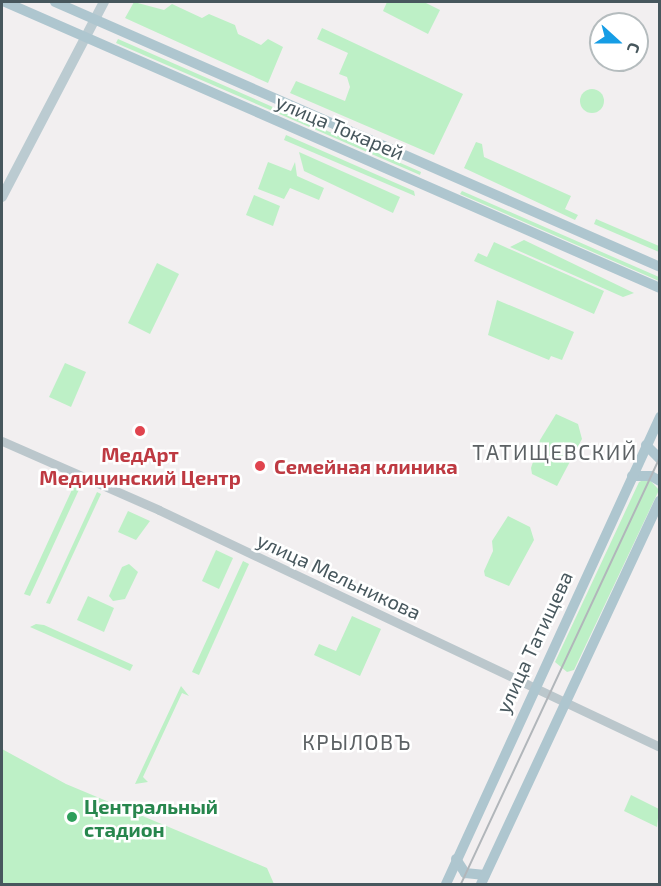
<!DOCTYPE html>
<meta charset="utf-8">
<style>
body{margin:0}
#map{position:relative;width:661px;height:886px;overflow:hidden;background:#f2eff0;font-family:"Exo 2",sans-serif}
div>[style]{position:absolute}
[style*='--x']{left:calc(var(--x)*1px);top:calc(var(--y)*1px);width:calc(var(--w)*1px);rotate:calc(var(--a)*1deg)}
.green>*{inset:0;background:#bdf0c6}
.round{border-radius:50%}
.tertiary>*{height:9px;margin:-4.5px;padding:0 4.5px;transform-origin:4.5px;border-radius:4.5px;background:#bbc7cc}
.secondary>*{height:10px;margin:-5px;padding:0 5px;transform-origin:5px;border-radius:5px;background:#bbcbd1}
.primary>*{height:10px;margin:-5px;padding:0 5px;transform-origin:5px;border-radius:5px;background:#aec6cf}
.tram>*{height:1.5px;margin:-0.75px;padding:0 0.75px;transform-origin:0.75px;border-radius:0.75px;background:#b1b6ba}
.dots>*{width:16px;height:16px;translate:-50% -50%;box-sizing:border-box;border:3px solid #fff;border-radius:50%}
span{translate:-50% -50%;white-space:nowrap;text-align:center;line-height:1.15;-webkit-text-stroke:5px #fff;paint-order:stroke}
.street-label{font-size:20px;color:#47575d}
.health-label{font-size:20px;color:#be3a42;font-weight:700}
.left{translate:0 -50%;text-align:left}
.leisure-label{font-size:20px;color:#27864d;font-weight:700}
.neighbourhood-label{font-size:21px;color:#5c6164;letter-spacing:1.5px}
.frame{position:absolute;inset:0;border:3px solid #47575d;pointer-events:none}
.north{position:absolute;left:589px;top:12px;width:60px;height:60px;box-sizing:border-box;background:#fff;border:2px solid #b5bcbe;border-radius:50%;rotate:111deg;font-size:16px;font-weight:700;line-height:24px;text-align:center;color:#47575d}
.north::after{content:'';display:block;margin:auto;width:21px;height:27px;background:#169de5;clip-path:polygon(50% 0,100% 100%,50% 72%,0 100%)}
</style>
<div id="map">
<div class="green">
<i style="clip-path:polygon(134px 2px,164px 10px,172px 4px,202px 18px,209px 14px,235px 25px,238px 34px,261px 45px,268px 39px,283px 47px,268px 83px,125px 18px)"></i>
<i style="clip-path:polygon(387px 2px,424px 2px,440px 10px,428px 34px,383px 11px)"></i>
<i style="clip-path:polygon(322px 28px,463px 94px,434px 155px,290px 93px,296px 81px,345px 101px,350px 87px,347px 77px,339px 74px,348px 53px,317px 39px)"></i>
<i style="clip-path:polygon(118px 39px,421px 172px,420px 175px,116px 43px)"></i>
<i class="round" style="left:580px;top:89px;width:24px;height:24px"></i>
<i style="clip-path:polygon(286px 135px,414px 191px,415px 196px,284px 140px)"></i>
<i style="clip-path:polygon(476px 142px,482px 144px,484px 157px,571px 196px,565px 209px,578px 215px,575px 220px,464px 168px)"></i>
<i style="clip-path:polygon(299px 152px,400px 197px,393px 213px,304px 171px)"></i>
<i style="clip-path:polygon(268px 162px,291px 171px,295px 162px,297px 176px,324px 188px,319px 200px,290px 188px,284px 199px,258px 189px)"></i>
<i style="clip-path:polygon(462px 191px,659px 277px,659px 281px,460px 194px)"></i>
<i style="clip-path:polygon(254px 195px,280px 206px,273px 226px,246px 215px)"></i>
<i style="clip-path:polygon(596px 219px,659px 246px,659px 252px,594px 224px)"></i>
<i style="clip-path:polygon(524px 240px,634px 293px,623px 297px,510px 247px)"></i>
<i style="clip-path:polygon(494px 242px,604px 291px,594px 314px,474px 261px,478px 253px,487px 257px)"></i>
<i style="clip-path:polygon(157px 263px,179px 274px,150px 334px,128px 323px)"></i>
<i style="clip-path:polygon(497px 300px,574px 332px,562px 360px,551px 356px,549px 360px,488px 335px)"></i>
<i style="clip-path:polygon(65px 363px,86px 372px,71px 407px,49px 397px)"></i>
<i style="clip-path:polygon(556px 414px,578px 424px,582px 439px,557px 486px,532px 474px,531px 468px,540px 440px)"></i>
<i style="clip-path:polygon(648px 478px,659px 490px,574px 670px,567px 672px,555px 662px,639px 482px)"></i>
<i style="clip-path:polygon(76px 481px,82px 483px,30px 596px,24px 594px)"></i>
<i style="clip-path:polygon(97px 492px,101px 494px,50px 604px,46px 603px)"></i>
<i style="clip-path:polygon(128px 511px,150px 521px,136px 540px,118px 532px)"></i>
<i style="clip-path:polygon(508px 516px,530px 527px,534px 540px,509px 586px,485px 576px,484px 571px,493px 551px,492px 541px)"></i>
<i style="clip-path:polygon(216px 550px,233px 558px,219px 589px,202px 581px)"></i>
<i style="clip-path:polygon(243px 561px,249px 564px,199px 675px,192px 672px)"></i>
<i style="clip-path:polygon(129px 564px,138px 572px,125px 599px,113px 601px,109px 596px,122px 567px)"></i>
<i style="clip-path:polygon(88px 596px,114px 608px,104px 632px,77px 620px)"></i>
<i style="clip-path:polygon(352px 616px,381px 629px,360px 676px,314px 655px,319px 644px,336px 651px)"></i>
<i style="clip-path:polygon(36px 624px,44px 625px,133px 665px,130px 671px,30px 627px)"></i>
<i style="clip-path:polygon(181px 686px,189px 696px,182px 693px,143px 777px,148px 782px,135px 784px)"></i>
<i style="clip-path:polygon(2px 749px,66px 784px,267px 868px,274px 884px,2px 884px)"></i>
<i style="clip-path:polygon(631px 795px,659px 809px,657px 827px,624px 811px)"></i>
</div>
<div class="tertiary">
<i style="--x:2;--y:441;--w:171;--a:23.7"></i>
<i style="--x:159;--y:510;--w:554;--a:25.32"></i>
</div>
<div class="secondary">
<i style="--x:2;--y:197;--w:220;--a:-62.4"></i>
</div>
<div class="primary">
<i style="--x:5;--y:2;--w:715;--a:23.59"></i>
<i style="--x:55;--y:2;--w:660;--a:23.65"></i>
<i style="--x:646;--y:445;--w:20;--a:45"></i>
<i style="--x:632;--y:476;--w:19;--a:0"></i>
<i style="--x:651;--y:476;--w:10;--a:29"></i>
<i style="--x:456;--y:859;--w:17;--a:57"></i>
<i style="--x:465;--y:873;--w:20;--a:6"></i>
<i style="--x:446;--y:884;--w:514;--a:-65.38"></i>
<i style="--x:481;--y:884;--w:423;--a:-65"></i>
</div>
<div class="tram">
<i style="--x:461;--y:884;--w:471;--a:-65"></i>
</div>
<div class="dots">
<i style="left:140px;top:431px;background:#e0444e"></i>
<i style="left:260px;top:466px;background:#e0444e"></i>
<i style="left:72px;top:817px;background:#2e9e5b"></i>
</div>
<div class="street-label">
<span style="left:340px;top:127px;rotate:23deg">улица Токарей</span>
<span style="left:339px;top:576px;rotate:25deg">улица Мельникова</span>
<span style="left:534px;top:642px;rotate:-65deg">улица Татищева</span>
</div>
<div class="health-label">
<span style="left:140px;top:466px">МедАрт<br>Медицинский Центр</span>
<span class="left" style="left:274px;top:466px">Семейная клиника</span>
</div>
<div class="leisure-label">
<span class="left" style="left:84px;top:818px">Центральный<br>стадион</span>
</div>
<div class="neighbourhood-label">
<span style="left:555px;top:452px">ТАТИЩЕВСКИЙ</span>
<span style="left:357px;top:742px">КРЫЛОВЪ</span>
</div>
<div class="frame"></div>
<div class="north">С</div>
</div>
